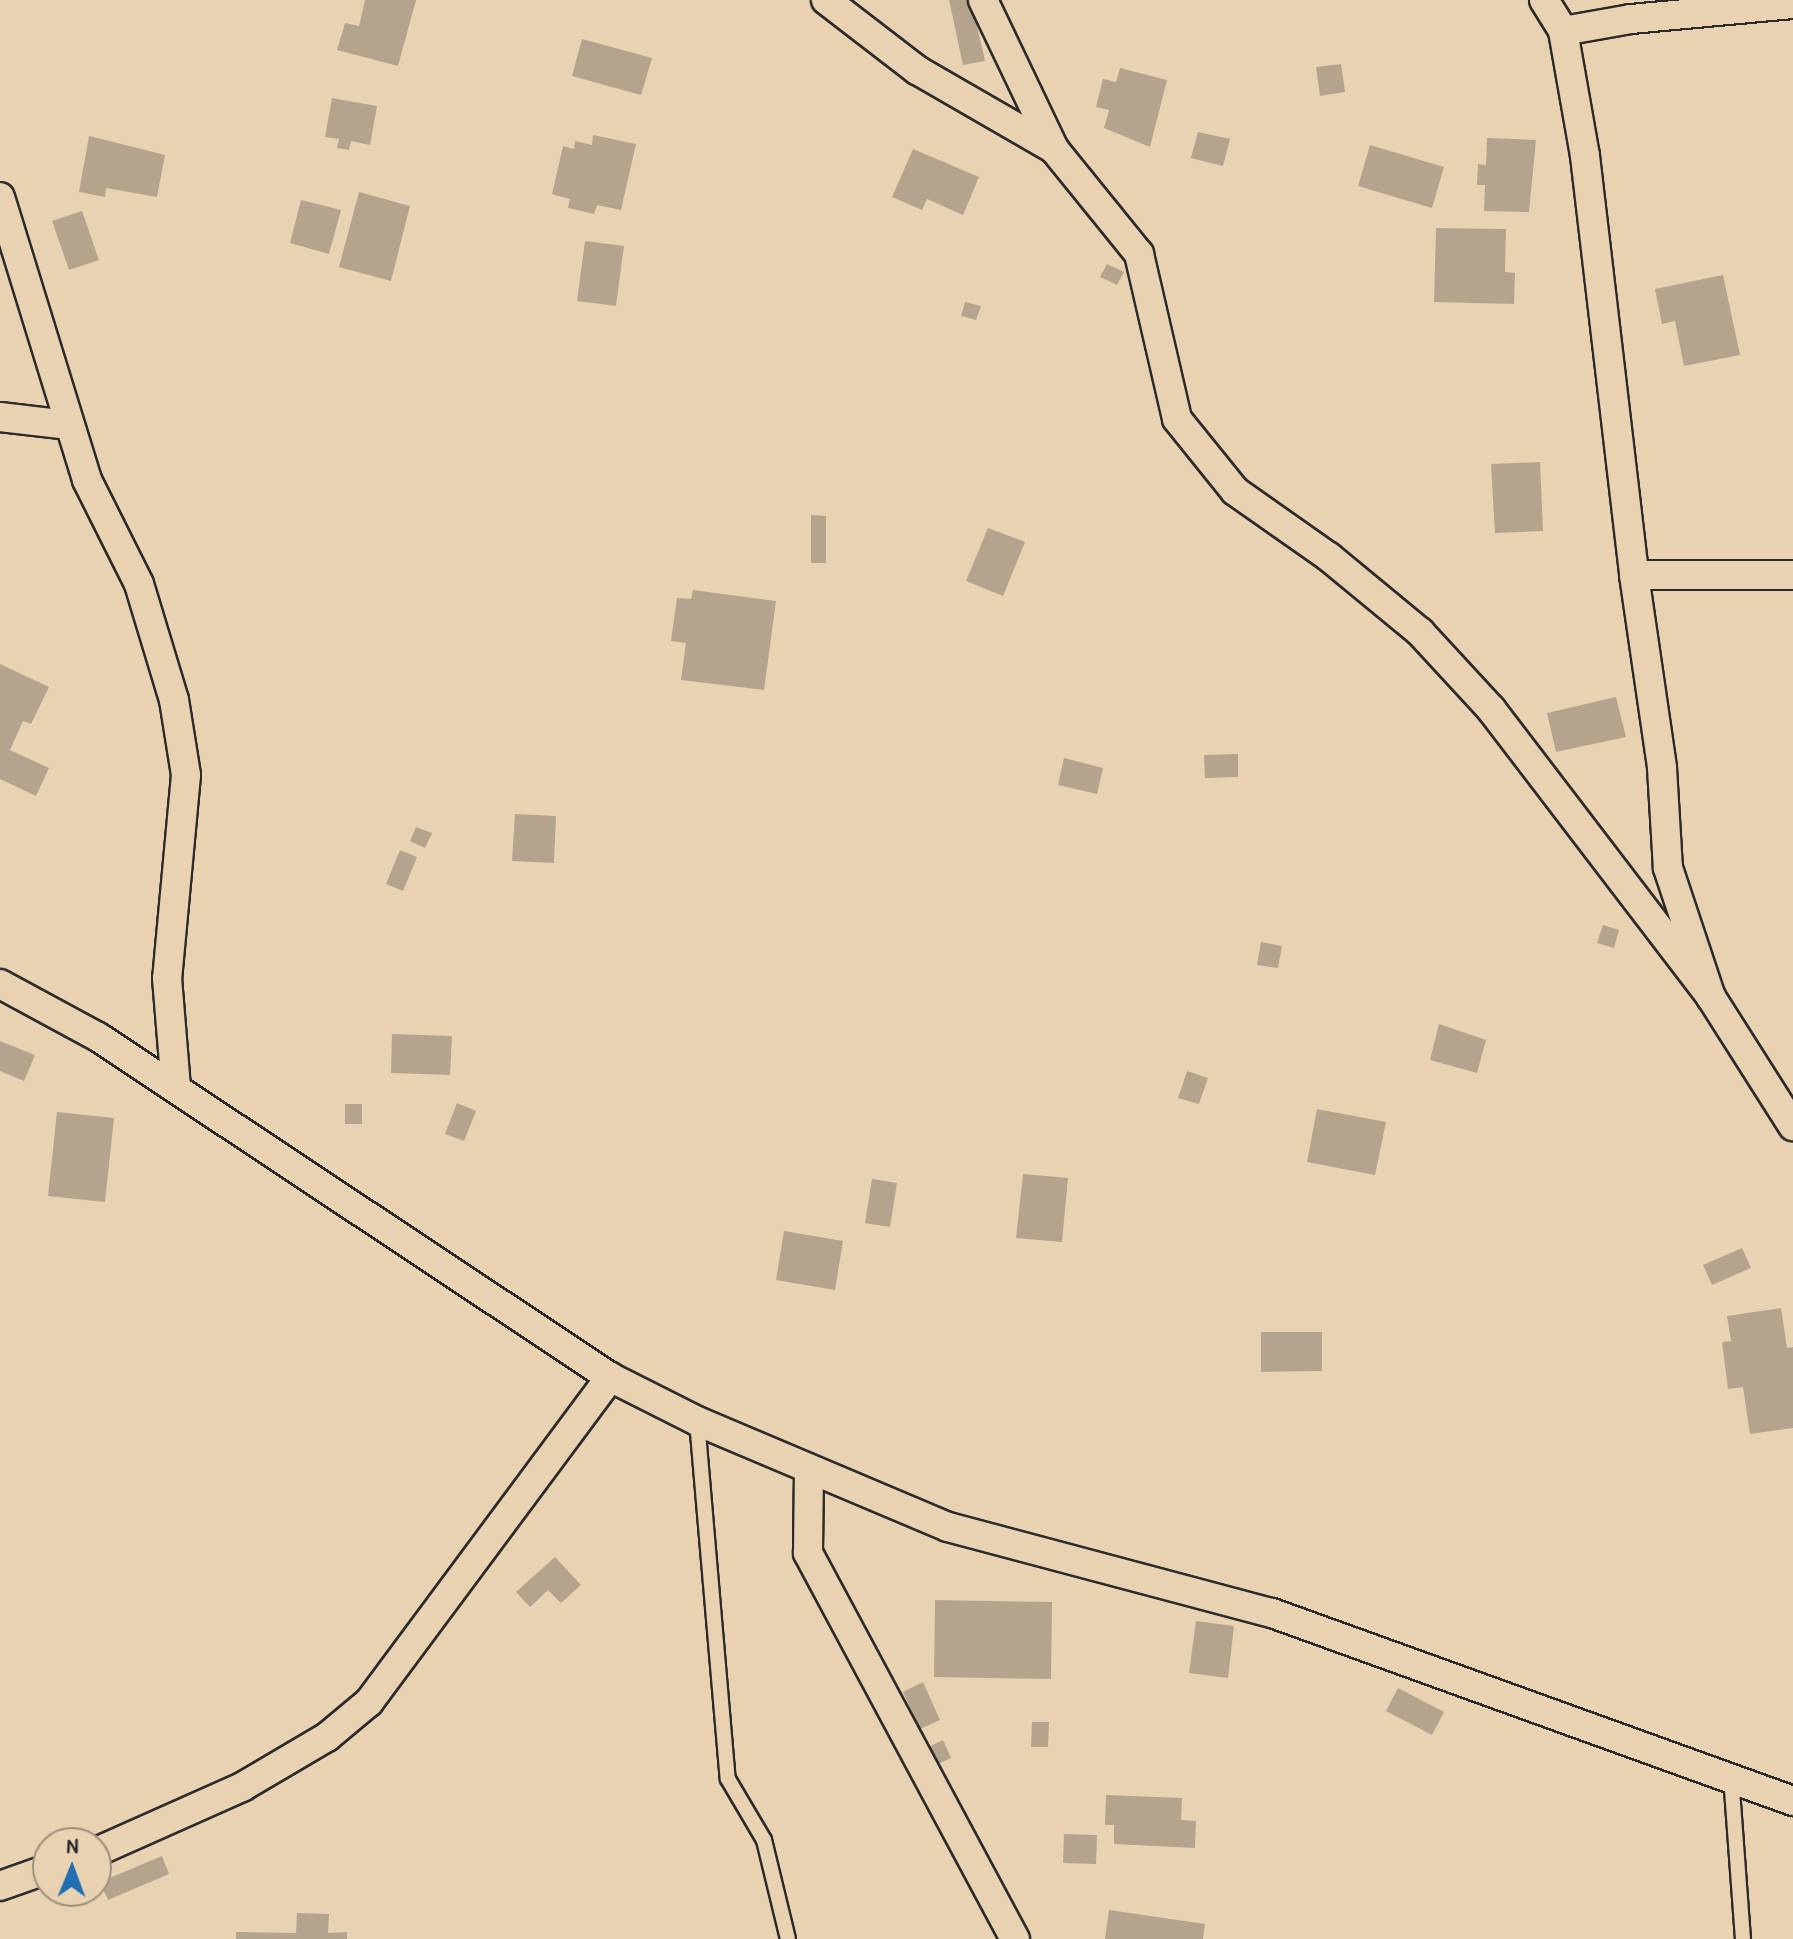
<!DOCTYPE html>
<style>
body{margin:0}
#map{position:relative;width:1793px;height:1939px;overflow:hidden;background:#e9d2b2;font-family:"Patrick Hand",sans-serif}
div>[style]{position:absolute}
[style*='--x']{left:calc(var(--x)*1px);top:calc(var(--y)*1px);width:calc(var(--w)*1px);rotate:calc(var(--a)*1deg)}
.building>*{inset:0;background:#b4a48d}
.roads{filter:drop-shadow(2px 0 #2b2b2b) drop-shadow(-2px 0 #2b2b2b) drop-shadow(0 2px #2b2b2b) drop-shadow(0 -2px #2b2b2b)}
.service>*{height:14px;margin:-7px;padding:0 7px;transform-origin:7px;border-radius:7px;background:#e9d2b2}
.minor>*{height:28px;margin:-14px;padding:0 14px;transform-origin:14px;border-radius:14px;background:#e9d2b2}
span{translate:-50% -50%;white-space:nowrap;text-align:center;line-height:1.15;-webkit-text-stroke:6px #e9d2b2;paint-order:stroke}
.north{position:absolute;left:32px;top:1827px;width:80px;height:80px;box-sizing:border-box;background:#e9d2b2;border:2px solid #9d8f7c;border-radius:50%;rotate:1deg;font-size:22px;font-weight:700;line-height:32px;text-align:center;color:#2b2b2b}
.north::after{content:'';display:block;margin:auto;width:28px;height:36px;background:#1f6fb2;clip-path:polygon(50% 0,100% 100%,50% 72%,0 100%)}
</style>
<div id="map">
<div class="building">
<i style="clip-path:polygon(365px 0,416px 0,398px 66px,337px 50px,345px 23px,359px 26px)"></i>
<i style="clip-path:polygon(949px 0,971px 0,985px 61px,963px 65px)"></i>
<i style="clip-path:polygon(582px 39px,652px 58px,641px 95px,572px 76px)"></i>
<i style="clip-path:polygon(1341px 64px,1345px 92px,1320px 96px,1316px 67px)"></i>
<i style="clip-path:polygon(1120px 68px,1167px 80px,1150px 147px,1104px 128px,1109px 110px,1096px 107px,1103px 79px,1116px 82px)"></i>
<i style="clip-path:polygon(332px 98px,377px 106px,370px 145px,351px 141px,349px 150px,337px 148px,339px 139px,325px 137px)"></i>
<i style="clip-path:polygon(1198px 132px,1230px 139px,1223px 166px,1191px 158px)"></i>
<i style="clip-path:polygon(593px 135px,636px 144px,621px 210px,597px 205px,594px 214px,568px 208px,570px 199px,552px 194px,563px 146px,574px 149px,575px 141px,592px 145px)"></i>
<i style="clip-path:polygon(89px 136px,165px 155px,157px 197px,106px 188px,105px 197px,79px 192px)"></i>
<i style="clip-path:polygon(1487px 138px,1536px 140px,1529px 212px,1484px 211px,1485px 185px,1477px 185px,1478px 164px,1486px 165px)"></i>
<i style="clip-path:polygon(1370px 145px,1444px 167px,1432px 208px,1358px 186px)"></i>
<i style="clip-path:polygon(913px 149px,979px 177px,963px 215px,927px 199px,922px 210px,892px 197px)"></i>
<i style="clip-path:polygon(359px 192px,410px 206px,391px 281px,339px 267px)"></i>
<i style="clip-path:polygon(301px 200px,341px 210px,329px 254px,290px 243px)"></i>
<i style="clip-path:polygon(82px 211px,99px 260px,69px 270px,52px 221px)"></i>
<i style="clip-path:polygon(1436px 228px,1506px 229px,1505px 272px,1515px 273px,1514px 304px,1434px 302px)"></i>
<i style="clip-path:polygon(585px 241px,624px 246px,616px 306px,577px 301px)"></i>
<i style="clip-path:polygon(1107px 264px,1124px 272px,1117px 285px,1100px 277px)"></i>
<i style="clip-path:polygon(1723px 275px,1740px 355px,1684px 366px,1675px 321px,1662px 324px,1655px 289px)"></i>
<i style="clip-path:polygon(965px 302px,981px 306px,976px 320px,961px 316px)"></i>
<i style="clip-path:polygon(1540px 462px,1543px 531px,1495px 533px,1491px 464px)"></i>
<i style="clip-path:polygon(811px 515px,826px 516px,826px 563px,811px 563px)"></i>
<i style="clip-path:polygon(988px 528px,1025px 542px,1003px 596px,966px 581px)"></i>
<i style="clip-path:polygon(693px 590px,776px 601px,764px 690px,681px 680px,686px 643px,671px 641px,677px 598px,691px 599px)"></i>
<i style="clip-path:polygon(0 664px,49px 687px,31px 724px,23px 721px,10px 750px,49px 768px,36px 796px,0 779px)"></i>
<i style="clip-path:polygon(1616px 697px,1626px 737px,1556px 752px,1547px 713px)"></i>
<i style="clip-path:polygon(1238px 754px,1238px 777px,1205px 778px,1204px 755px)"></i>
<i style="clip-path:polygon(1064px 758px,1103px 768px,1097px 794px,1058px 785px)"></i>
<i style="clip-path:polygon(515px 814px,556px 816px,554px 863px,512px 861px)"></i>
<i style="clip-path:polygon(416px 827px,432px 833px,425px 848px,410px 841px)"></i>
<i style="clip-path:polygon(400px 850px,417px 857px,403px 891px,386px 884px)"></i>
<i style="clip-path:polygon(1603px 925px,1619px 930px,1614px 948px,1597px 943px)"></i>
<i style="clip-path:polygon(1261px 942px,1282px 946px,1278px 968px,1257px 965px)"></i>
<i style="clip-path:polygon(1439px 1024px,1486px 1040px,1477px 1073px,1430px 1060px)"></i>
<i style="clip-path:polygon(392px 1034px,452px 1036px,450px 1075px,391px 1073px)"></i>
<i style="clip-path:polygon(0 1041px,35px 1055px,24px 1081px,0 1071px)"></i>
<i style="clip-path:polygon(1187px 1071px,1208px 1078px,1199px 1104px,1178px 1098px)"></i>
<i style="clip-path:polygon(457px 1103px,476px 1111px,464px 1141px,445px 1134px)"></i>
<i style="clip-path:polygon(345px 1104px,362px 1104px,362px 1124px,345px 1124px)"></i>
<i style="clip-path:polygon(1317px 1109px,1386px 1122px,1375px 1175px,1307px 1162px)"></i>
<i style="clip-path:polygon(57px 1112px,114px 1118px,105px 1202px,48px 1196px)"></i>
<i style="clip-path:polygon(1023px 1174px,1068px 1178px,1062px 1242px,1016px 1238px)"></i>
<i style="clip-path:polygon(872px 1179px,897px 1183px,890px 1227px,865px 1223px)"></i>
<i style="clip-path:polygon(784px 1231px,843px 1241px,835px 1290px,776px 1280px)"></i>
<i style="clip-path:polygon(1742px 1248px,1751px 1268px,1712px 1285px,1703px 1265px)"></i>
<i style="clip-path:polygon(1781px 1308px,1787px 1348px,1793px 1347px,1793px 1428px,1750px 1434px,1743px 1387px,1728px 1389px,1722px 1342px,1731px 1341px,1727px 1316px)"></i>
<i style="clip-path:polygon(1261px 1332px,1322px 1332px,1322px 1371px,1261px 1372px)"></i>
<i style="clip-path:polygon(555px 1557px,581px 1585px,561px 1603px,548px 1590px,530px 1607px,516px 1592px)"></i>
<i style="clip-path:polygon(935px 1600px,1052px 1602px,1051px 1679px,934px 1677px)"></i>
<i style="clip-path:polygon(1196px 1621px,1234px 1626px,1228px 1678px,1189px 1673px)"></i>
<i style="clip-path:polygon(923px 1682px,940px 1720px,920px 1729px,903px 1692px)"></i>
<i style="clip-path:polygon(1398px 1688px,1444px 1712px,1432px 1735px,1386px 1711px)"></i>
<i style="clip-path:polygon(1032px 1722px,1049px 1722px,1048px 1747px,1031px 1747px)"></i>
<i style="clip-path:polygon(943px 1740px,951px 1758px,936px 1765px,928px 1747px)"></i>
<i style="clip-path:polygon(1106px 1795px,1182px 1798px,1181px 1820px,1196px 1821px,1195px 1848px,1114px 1844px,1114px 1825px,1105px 1825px)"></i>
<i style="clip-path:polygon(1064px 1834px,1097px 1835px,1096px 1864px,1063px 1863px)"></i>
<i style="clip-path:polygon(162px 1856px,169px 1874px,108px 1900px,100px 1882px)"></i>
<i style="clip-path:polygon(1109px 1910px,1205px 1924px,1203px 1939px,1105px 1939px)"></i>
<i style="clip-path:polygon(297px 1913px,329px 1914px,328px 1933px,347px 1932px,347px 1939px,236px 1939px,236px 1932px,296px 1933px)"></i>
</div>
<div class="roads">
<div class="service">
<i style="--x:697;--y:1421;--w:359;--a:85.1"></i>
<i style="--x:728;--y:1779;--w:71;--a:59.5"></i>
<i style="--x:764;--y:1840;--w:102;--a:76.4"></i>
<i style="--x:1731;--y:1776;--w:163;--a:85.8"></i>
</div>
<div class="minor">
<i style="--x:826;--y:0;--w:115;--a:37.6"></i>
<i style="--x:917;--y:70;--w:158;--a:30"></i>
<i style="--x:1054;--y:149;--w:135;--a:51"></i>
<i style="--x:1139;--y:254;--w:169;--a:77"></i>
<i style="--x:1177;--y:419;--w:92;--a:51.1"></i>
<i style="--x:1235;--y:491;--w:115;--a:35.1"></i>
<i style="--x:1329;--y:557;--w:118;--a:39.5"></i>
<i style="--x:1420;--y:632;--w:105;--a:47.3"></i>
<i style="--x:1491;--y:709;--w:362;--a:52.6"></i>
<i style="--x:983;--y:0;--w:165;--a:64.5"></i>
<i style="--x:1544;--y:0;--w:36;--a:58"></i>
<i style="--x:1563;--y:31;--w:127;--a:80"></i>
<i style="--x:1585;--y:156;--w:422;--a:83.3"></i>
<i style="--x:1634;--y:575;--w:195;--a:81.7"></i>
<i style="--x:1662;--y:768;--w:100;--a:86.6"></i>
<i style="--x:1668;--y:868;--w:136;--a:71.6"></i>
<i style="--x:1711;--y:997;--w:153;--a:57.6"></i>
<i style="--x:1563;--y:31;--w:69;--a:-10"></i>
<i style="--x:1631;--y:19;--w:163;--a:-5.3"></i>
<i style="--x:0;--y:197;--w:296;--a:72.9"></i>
<i style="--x:87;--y:480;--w:116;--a:63.4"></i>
<i style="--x:139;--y:584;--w:121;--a:73.2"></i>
<i style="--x:174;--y:700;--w:76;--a:80.9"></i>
<i style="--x:186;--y:775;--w:204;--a:95.3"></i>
<i style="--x:167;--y:978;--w:109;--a:85.3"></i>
<i style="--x:0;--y:417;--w:68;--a:6.7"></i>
<i style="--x:1634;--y:575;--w:159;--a:0"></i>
<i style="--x:0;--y:984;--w:111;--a:28.4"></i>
<i style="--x:98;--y:1037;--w:615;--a:33.59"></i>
<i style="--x:610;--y:1377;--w:97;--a:26.8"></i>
<i style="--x:697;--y:1421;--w:272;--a:22.9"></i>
<i style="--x:948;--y:1527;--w:335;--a:14.9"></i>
<i style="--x:1272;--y:1613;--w:554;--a:19.84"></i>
<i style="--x:809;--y:1470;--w:83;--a:90.7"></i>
<i style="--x:808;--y:1553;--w:438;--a:61.8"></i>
<i style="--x:96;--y:1852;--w:160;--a:-24"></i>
<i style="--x:242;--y:1787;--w:99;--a:-30.5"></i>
<i style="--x:327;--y:1737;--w:55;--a:-39.8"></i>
<i style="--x:369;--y:1702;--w:405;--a:-53.4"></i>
<i style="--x:0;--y:1886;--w:51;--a:-19.5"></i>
</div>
</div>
<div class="north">N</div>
</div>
